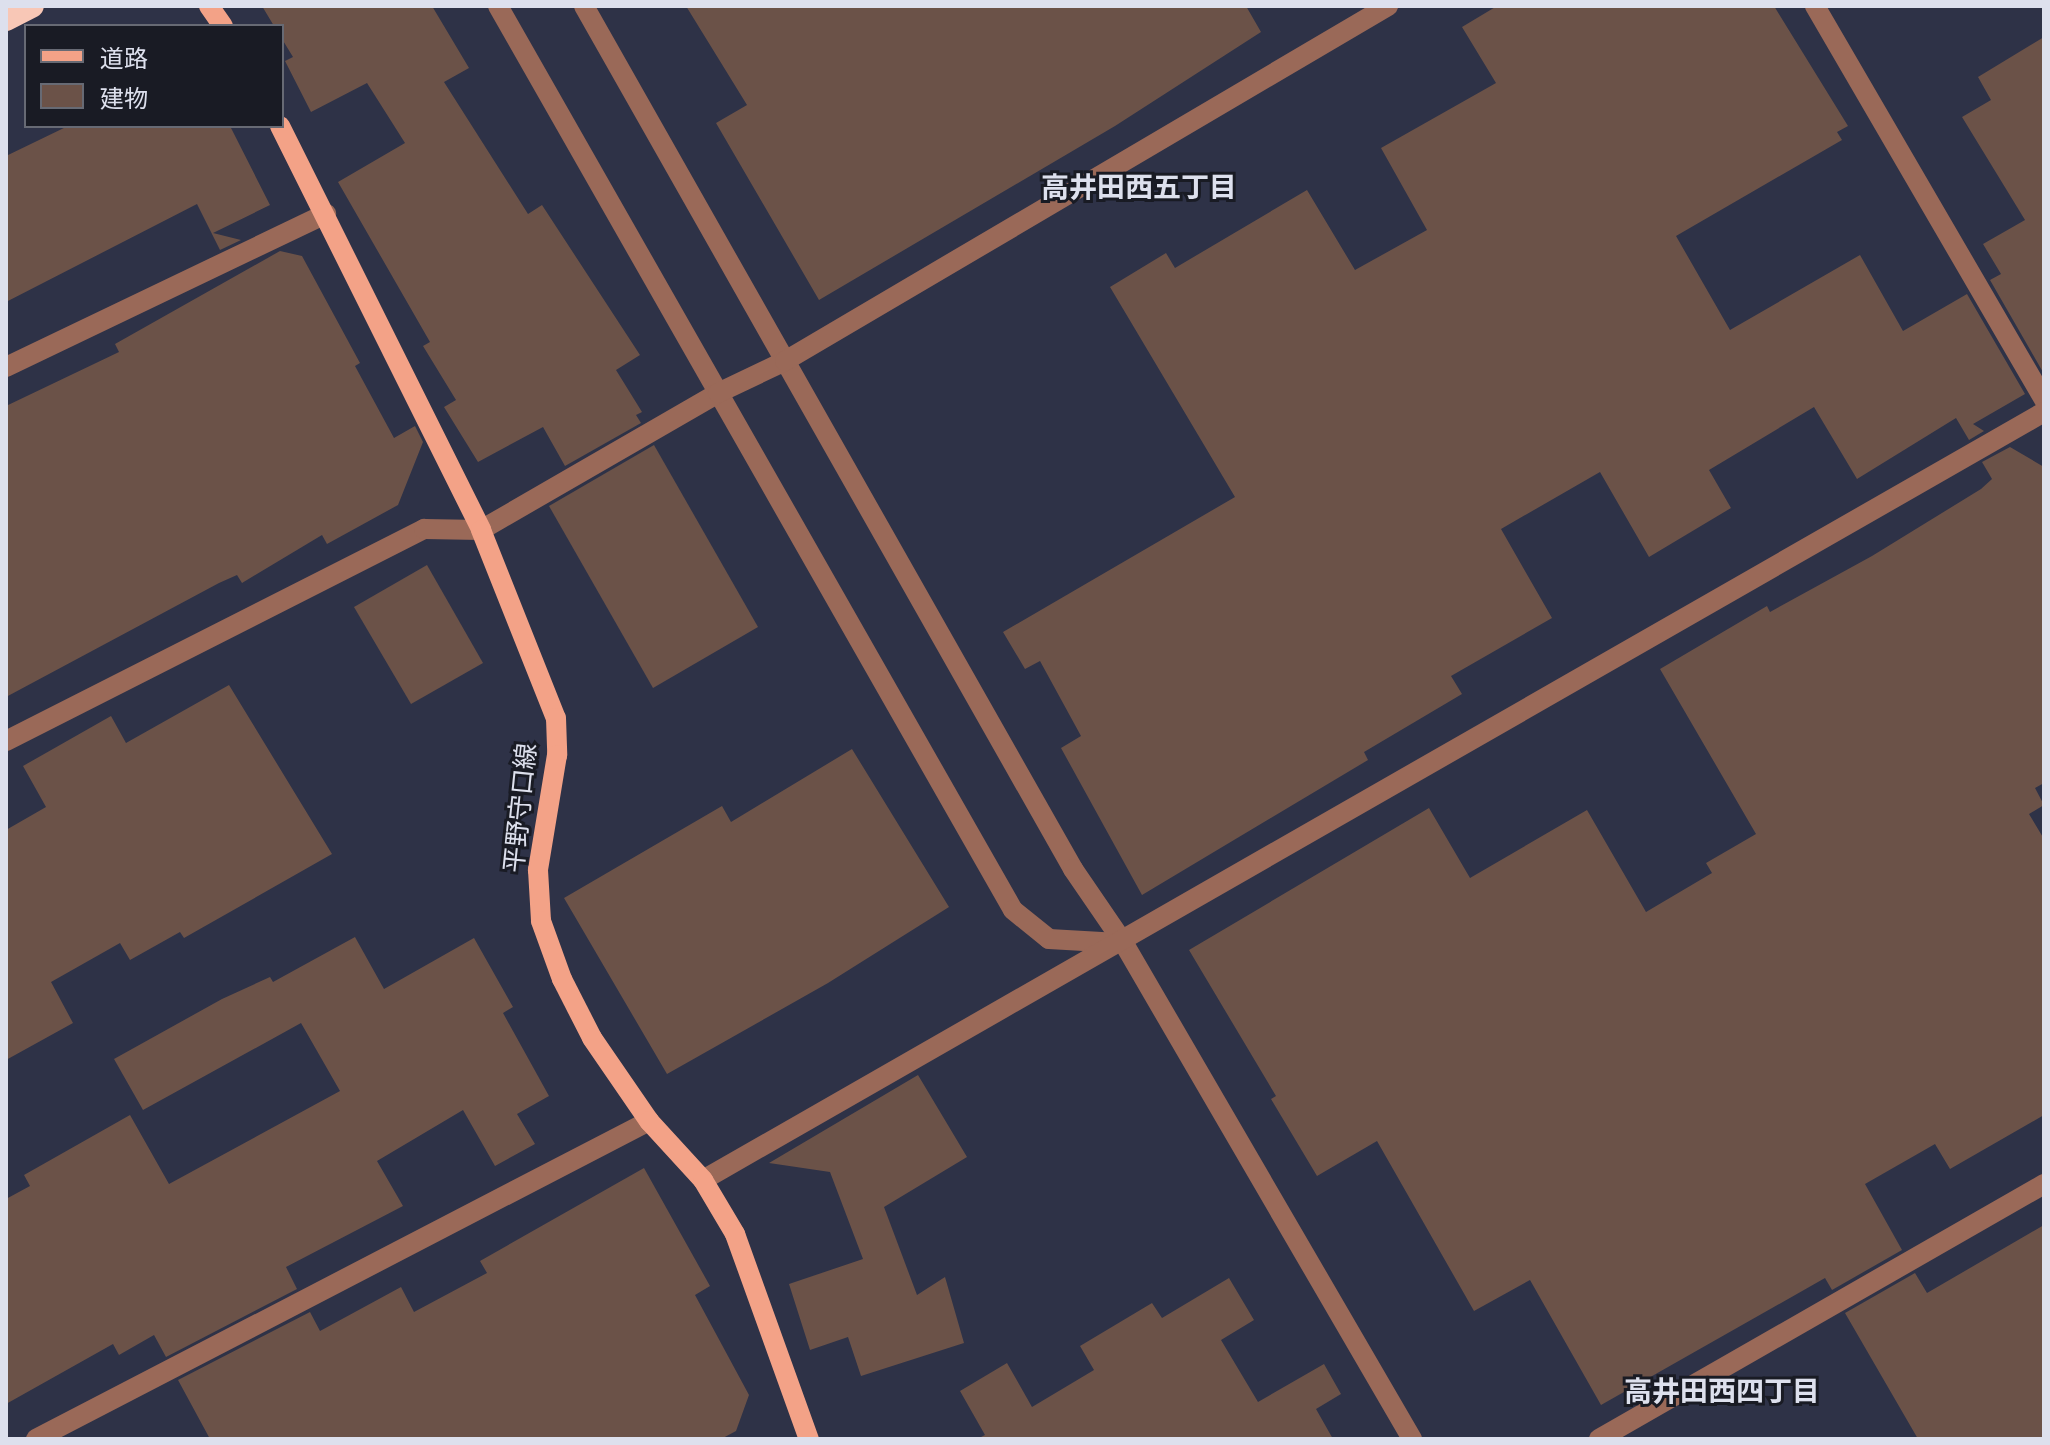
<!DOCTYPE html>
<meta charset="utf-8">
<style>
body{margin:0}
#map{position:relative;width:2050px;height:1445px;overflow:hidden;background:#2e3247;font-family:"Sofia Sans Condensed","Noto Sans JP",sans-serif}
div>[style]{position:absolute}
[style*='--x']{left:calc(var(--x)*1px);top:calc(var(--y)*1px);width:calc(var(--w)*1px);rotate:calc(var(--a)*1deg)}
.building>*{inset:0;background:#6b5248}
.minor>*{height:20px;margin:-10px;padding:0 10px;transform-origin:10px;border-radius:10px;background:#9a6958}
.major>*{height:20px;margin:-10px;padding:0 10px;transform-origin:10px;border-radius:10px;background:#f3a287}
.highway>*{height:24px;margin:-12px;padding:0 12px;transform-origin:12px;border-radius:12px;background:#f8c7b6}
span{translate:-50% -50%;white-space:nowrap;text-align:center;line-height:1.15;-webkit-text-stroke:6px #191b24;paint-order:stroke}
.street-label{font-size:26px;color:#dde0ed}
.neighbourhood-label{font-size:28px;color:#dde0ed;font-weight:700}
.frame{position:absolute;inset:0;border:8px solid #dde0ed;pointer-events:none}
.legend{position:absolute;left:24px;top:24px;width:260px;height:104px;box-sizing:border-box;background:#191b24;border:2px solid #676a74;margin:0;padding:10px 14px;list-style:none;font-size:24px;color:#dde0ed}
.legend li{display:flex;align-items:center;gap:16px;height:40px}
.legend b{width:40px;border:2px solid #676a74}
</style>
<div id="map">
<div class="building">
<i style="clip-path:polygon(262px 6px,432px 6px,469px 68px,444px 82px,528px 214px,542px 205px,640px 355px,616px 370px,642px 412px,636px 415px,641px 423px,565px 466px,543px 427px,478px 462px,444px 407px,456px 400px,423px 346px,430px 342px,338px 182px,405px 143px,367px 83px,311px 112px,285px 61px,293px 57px,282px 39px,282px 26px,274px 26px)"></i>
<i style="clip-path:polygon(686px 6px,1246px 6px,1261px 32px,1115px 126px,819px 300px,716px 123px,747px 105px)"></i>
<i style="clip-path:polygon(1497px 6px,1774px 6px,1848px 126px,1837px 132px,1842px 140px,1676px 236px,1730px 330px,1860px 255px,1903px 331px,1967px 294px,2025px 394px,1973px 424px,1984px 431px,1969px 440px,1956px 418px,1857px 479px,1814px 407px,1709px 470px,1731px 508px,1649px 557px,1600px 472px,1501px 529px,1552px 618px,1451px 676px,1462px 694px,1364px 752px,1368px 760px,1142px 895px,1061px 748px,1081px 736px,1040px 661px,1025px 669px,1003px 632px,1235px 497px,1110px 287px,1166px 253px,1175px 268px,1307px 190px,1355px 270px,1427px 230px,1381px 148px,1496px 83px,1462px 27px)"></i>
<i style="clip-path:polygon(2044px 37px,2044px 374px,1990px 280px,2001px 274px,1983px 244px,2025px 220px,1962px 117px,1991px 100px,1978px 77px)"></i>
<i style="clip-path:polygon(68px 126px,230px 126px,270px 205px,213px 233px,241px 240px,220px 250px,197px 204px,6px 302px,6px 156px)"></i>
<i style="clip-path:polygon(280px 251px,302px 256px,360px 363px,355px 366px,394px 438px,415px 426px,423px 442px,398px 505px,327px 544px,322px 535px,242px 583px,237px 575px,219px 583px,6px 697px,6px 406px,119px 352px,115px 344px)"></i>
<i style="clip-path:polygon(654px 445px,758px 627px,653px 688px,549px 506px)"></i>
<i style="clip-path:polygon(2010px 447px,2044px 467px,2044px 783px,2035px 788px,2044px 805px,2029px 814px,2044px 839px,2044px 1115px,1950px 1169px,1935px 1144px,1865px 1184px,1902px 1250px,1832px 1290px,1825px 1278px,1601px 1405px,1530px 1280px,1474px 1311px,1377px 1141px,1317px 1176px,1271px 1099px,1276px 1096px,1189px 950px,1429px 808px,1470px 878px,1587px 810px,1646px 912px,1712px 873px,1706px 863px,1756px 834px,1660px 669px,1767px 606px,1770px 612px,1872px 556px,1981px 489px,1992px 479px,1982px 462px)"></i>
<i style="clip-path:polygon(427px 565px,483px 663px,411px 704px,354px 607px)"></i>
<i style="clip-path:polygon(229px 685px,332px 854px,184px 938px,180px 932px,130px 960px,120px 943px,51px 982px,73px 1023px,6px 1060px,6px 830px,46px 807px,23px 766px,111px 716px,126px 743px)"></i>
<i style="clip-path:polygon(852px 749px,949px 907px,828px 983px,667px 1074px,564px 898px,722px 806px,731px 822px)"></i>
<i style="clip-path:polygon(355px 937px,384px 989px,474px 938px,513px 1007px,503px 1013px,549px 1096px,517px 1114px,535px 1144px,495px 1166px,463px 1110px,377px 1161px,403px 1206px,286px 1267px,297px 1289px,166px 1357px,154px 1335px,119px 1355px,113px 1344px,6px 1404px,6px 1199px,30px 1186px,24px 1175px,130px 1115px,169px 1184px,340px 1091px,301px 1023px,143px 1110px,114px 1059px,222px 999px,270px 977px,273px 982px)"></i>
<i style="clip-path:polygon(918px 1075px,967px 1157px,884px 1207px,917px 1295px,945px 1277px,964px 1343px,861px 1376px,848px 1337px,810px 1350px,789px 1284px,863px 1259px,830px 1172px,769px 1163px)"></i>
<i style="clip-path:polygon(644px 1168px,710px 1286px,695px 1295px,749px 1395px,736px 1431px,721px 1439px,210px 1439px,178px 1380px,310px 1312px,320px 1331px,401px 1287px,414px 1312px,487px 1273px,480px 1261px)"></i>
<i style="clip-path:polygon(2044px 1225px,2044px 1439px,1918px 1439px,1845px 1313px,1915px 1273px,1927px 1293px)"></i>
<i style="clip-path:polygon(1229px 1278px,1254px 1320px,1221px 1340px,1258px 1402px,1324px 1364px,1341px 1394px,1316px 1409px,1333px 1439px,977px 1439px,985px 1435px,960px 1391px,1007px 1363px,1032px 1407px,1094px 1370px,1080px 1346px,1152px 1303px,1162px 1318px)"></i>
</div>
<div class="minor">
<i style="--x:498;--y:6;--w:1040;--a:60.33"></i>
<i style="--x:1013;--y:910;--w:46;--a:38.9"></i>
<i style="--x:1049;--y:939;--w:70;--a:3.3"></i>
<i style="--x:584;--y:6;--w:992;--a:60.46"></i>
<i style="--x:1073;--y:869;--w:88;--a:55.6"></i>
<i style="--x:1123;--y:942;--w:575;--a:59.82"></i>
<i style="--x:1815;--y:6;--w:456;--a:59.8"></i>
<i style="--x:6;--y:367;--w:355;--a:-25.6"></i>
<i style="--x:6;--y:741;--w:469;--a:-26.9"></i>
<i style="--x:424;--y:529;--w:57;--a:1"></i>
<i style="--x:481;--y:530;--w:274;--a:-30"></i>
<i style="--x:718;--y:393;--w:74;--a:-25.5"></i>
<i style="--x:785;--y:361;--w:700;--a:-30.49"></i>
<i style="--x:703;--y:1180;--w:1545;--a:-29.8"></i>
<i style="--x:36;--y:1439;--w:691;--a:-27.42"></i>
<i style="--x:1599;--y:1439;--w:513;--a:-29.81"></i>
</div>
<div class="major">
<i style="--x:209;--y:6;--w:24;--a:55"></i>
<i style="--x:280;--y:126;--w:451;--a:63.5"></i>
<i style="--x:481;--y:530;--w:202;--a:68.3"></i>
<i style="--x:556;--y:718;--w:37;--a:88"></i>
<i style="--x:557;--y:755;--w:117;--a:99.4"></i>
<i style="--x:538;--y:870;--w:51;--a:86.6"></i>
<i style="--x:541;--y:921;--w:62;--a:70.1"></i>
<i style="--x:562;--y:979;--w:66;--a:63"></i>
<i style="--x:592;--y:1038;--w:101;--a:55.5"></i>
<i style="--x:649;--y:1121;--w:80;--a:47.5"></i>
<i style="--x:703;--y:1180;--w:63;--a:59.3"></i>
<i style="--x:735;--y:1234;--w:218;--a:70.2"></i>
</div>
<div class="highway">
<i style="--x:6;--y:19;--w:29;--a:-27"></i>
</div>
<div class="street-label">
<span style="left:522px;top:808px;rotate:-84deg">平野守口線</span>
</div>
<div class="neighbourhood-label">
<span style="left:1139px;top:189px">高井田西五丁目</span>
<span style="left:1722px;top:1393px">高井田西四丁目</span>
</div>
<div class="frame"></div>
<ul class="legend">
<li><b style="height:10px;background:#f3a287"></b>道路</li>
<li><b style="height:22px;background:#6b5248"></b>建物</li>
</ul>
</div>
